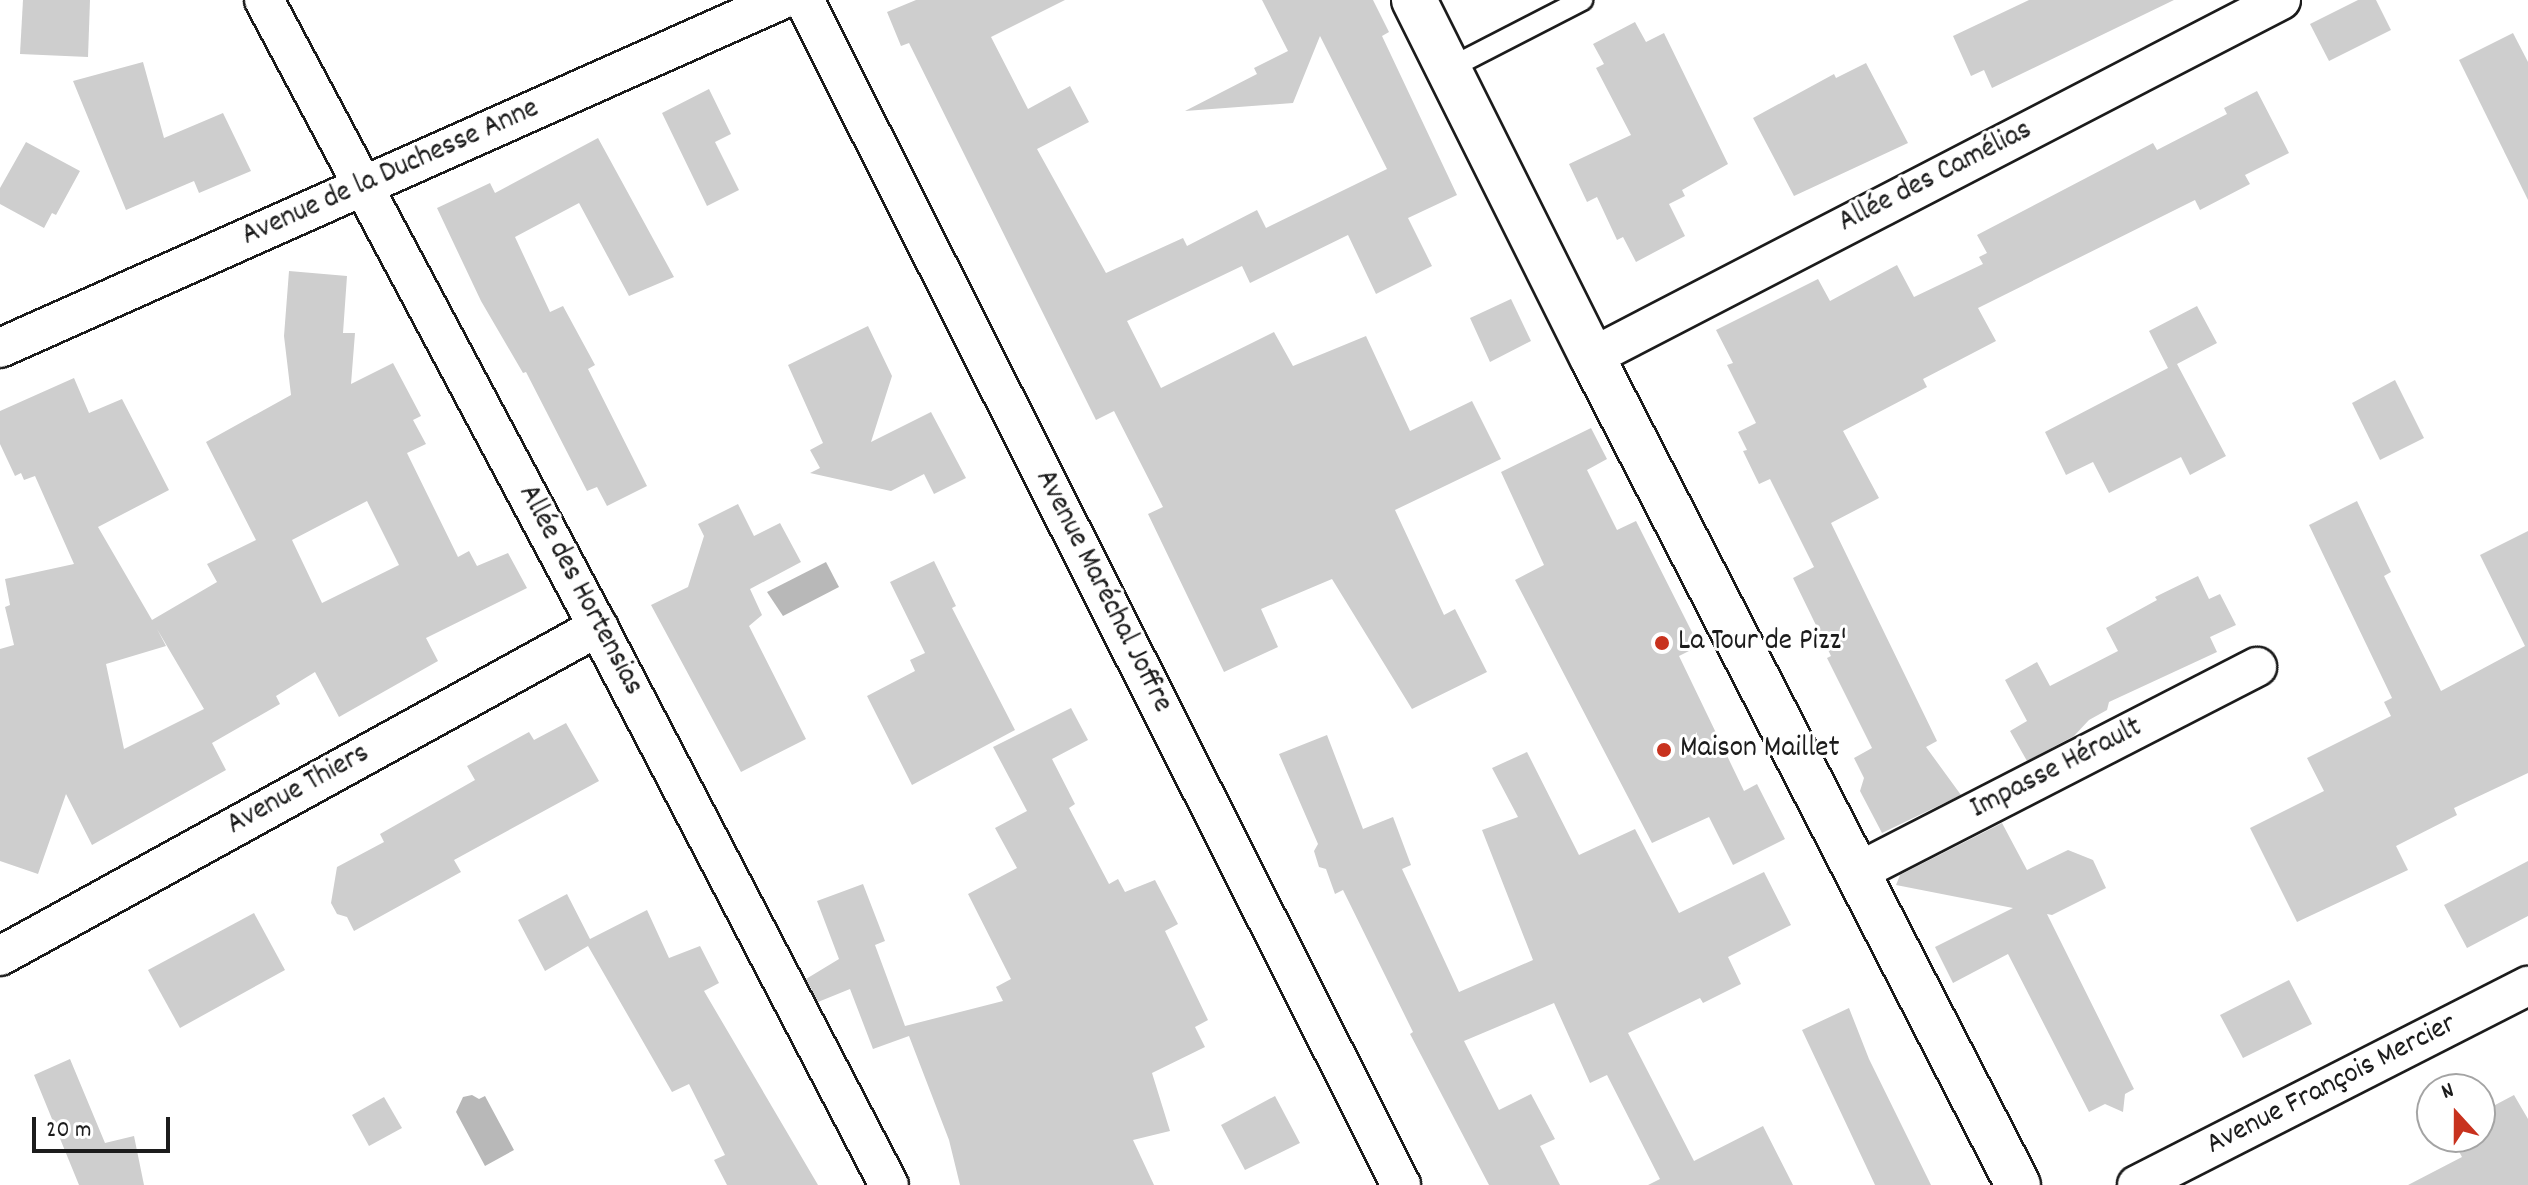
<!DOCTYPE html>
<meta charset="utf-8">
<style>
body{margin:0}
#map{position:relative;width:2528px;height:1185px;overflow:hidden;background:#fff;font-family:Dekko,sans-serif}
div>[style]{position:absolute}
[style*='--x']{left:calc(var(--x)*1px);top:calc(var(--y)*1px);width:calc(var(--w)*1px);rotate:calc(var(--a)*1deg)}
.water>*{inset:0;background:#b8b8b8}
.building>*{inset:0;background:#cecece}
.roads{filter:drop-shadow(2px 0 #1c1c1c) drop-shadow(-2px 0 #1c1c1c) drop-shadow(0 2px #1c1c1c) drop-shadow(0 -2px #1c1c1c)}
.lane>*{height:20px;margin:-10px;padding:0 10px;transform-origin:10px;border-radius:10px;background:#fff}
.street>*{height:38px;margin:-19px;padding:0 19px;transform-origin:19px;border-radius:19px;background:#fff}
.secondary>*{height:44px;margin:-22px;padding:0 22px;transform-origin:22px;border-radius:22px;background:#fff}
.dots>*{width:22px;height:22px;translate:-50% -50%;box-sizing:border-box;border:4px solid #fff;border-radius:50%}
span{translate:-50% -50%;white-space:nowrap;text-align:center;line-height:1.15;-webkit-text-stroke:6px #fff;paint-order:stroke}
.street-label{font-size:30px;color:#1c1c1c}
.poi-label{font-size:30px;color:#1c1c1c}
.left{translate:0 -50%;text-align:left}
.north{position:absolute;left:2416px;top:1073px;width:80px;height:80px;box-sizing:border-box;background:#fff;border:2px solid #a4a4a4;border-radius:50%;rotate:339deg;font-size:22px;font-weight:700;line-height:32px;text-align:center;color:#1c1c1c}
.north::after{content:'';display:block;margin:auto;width:28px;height:36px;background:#c8321e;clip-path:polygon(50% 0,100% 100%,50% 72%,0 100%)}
.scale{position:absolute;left:32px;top:1117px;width:138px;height:36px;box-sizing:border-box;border:4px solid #1c1c1c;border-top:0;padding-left:10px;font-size:24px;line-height:28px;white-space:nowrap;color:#1c1c1c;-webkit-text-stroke:6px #fff;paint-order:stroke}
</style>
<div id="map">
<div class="water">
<i style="clip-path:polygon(826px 562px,839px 587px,783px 616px,767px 592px)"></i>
<i style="clip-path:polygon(472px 1095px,479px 1099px,485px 1096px,514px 1150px,485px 1166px,456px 1112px,463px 1097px)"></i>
</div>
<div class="building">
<i style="clip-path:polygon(23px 0,90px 0,88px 57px,20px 54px)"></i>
<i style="clip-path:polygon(916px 0,1065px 0,991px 37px,1028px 109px,1070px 86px,1089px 122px,1037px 149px,1106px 273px,1183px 238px,1187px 246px,1257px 210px,1266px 228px,1387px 169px,1320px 36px,1293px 103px,1185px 111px,1257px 74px,1254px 68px,1288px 51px,1262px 0,1373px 0,1389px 32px,1382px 36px,1457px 195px,1408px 218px,1432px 266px,1376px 294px,1348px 235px,1250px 283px,1242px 266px,1127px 321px,1161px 388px,1274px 332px,1293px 366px,1366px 336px,1410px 431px,1472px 401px,1501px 459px,1395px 510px,1444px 615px,1455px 609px,1487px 672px,1412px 709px,1332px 579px,1261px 609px,1278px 647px,1224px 672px,1148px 514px,1163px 507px,1114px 411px,1096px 420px,909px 43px,901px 46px,887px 12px)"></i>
<i style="clip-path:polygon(2029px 0,2174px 0,1992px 88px,1984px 70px,1971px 76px,1953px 36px)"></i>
<i style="clip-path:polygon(2358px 0,2376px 0,2391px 30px,2329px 61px,2310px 24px)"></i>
<i style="clip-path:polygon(1635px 22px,1646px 42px,1664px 33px,1728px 164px,1682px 190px,1685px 196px,1669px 204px,1685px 236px,1636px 262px,1623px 237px,1617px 240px,1597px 197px,1587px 202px,1569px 164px,1631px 135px,1596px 68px,1604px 64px,1593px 44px)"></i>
<i style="clip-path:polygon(2513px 33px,2528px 62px,2528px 200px,2459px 60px)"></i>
<i style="clip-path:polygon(143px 62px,164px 138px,223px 113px,251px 171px,199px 193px,194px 181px,126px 210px,73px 81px)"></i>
<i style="clip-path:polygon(1866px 63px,1908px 143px,1794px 196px,1753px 118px,1834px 74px,1836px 78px)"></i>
<i style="clip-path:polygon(709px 89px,731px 134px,715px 142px,739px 190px,707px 206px,662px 113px)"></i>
<i style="clip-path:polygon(2257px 91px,2289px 153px,2245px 175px,2250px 184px,2200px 210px,2195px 200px,1978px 308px,1996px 341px,1923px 379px,1927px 387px,1843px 431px,1879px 498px,1831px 523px,1937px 741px,1926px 747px,1961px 795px,1882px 833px,1860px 791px,1864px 778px,1854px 758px,1872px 748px,1827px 658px,1831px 656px,1793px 578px,1814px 567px,1770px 479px,1759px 484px,1743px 451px,1747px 450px,1738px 432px,1756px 423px,1727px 365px,1733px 363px,1716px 330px,1818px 279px,1830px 301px,1897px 265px,1914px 297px,1983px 264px,1979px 257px,1987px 253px,1977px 235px,2153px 143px,2157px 150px,2227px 114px,2224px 108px)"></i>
<i style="clip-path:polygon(598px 138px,674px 277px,629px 296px,579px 203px,515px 237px,550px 312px,563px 306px,595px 365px,588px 369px,647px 486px,607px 506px,597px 487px,587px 491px,526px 372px,523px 373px,481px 301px,437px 208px,490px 183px,495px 193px)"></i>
<i style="clip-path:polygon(26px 142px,80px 171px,56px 215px,52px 213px,44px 228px,0 204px,0 188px)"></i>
<i style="clip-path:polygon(evenodd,289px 271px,347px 276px,343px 333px,355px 333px,351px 384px,393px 363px,421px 416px,413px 420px,426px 444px,407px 453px,458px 557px,469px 551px,477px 566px,508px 553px,527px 588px,426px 638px,438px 661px,339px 717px,315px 672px,276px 696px,280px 704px,212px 743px,226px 770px,92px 845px,66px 794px,38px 874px,0 861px,0 649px,14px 645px,5px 607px,10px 605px,5px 579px,74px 564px,35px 476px,24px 480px,21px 473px,15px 476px,0 444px,0 411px,74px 378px,89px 413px,122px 399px,169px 490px,98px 527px,152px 620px,217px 582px,207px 564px,256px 540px,206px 442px,291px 395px,284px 336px,289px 271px,367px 501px,399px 565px,322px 603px,292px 540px,367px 501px,289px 271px,157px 629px,204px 709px,124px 749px,106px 664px,166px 646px,157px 629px)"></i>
<i style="clip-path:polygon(1511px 299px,1531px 341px,1490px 362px,1470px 318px)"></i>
<i style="clip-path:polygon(2197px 306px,2217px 343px,2177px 364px,2226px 456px,2190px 475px,2181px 457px,2109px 493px,2093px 462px,2066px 475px,2045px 432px,2168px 368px,2149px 331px)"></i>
<i style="clip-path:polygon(868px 326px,892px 376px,871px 442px,931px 412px,966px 478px,934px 494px,924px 474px,891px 491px,810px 473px,820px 468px,810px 450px,823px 443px,788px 365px)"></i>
<i style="clip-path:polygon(2395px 380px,2424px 438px,2380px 460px,2352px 403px)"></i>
<i style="clip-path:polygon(1591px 428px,1607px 459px,1587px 470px,1617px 530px,1636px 521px,1699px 646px,1679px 656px,1744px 791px,1757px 784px,1785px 839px,1733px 865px,1709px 817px,1652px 843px,1515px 580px,1544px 565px,1501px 472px)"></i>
<i style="clip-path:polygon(2357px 501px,2391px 572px,2384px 576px,2441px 691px,2525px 646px,2480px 555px,2528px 531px,2528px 773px,2454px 808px,2457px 815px,2396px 846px,2408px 870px,2297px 922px,2250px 828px,2324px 791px,2307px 758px,2391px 716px,2384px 702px,2392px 698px,2309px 525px)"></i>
<i style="clip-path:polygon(738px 504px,754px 536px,780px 523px,801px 562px,750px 589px,762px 615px,749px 626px,806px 739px,741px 772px,651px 605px,688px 587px,704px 536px,698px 524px)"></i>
<i style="clip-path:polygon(934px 561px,956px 606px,952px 608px,1015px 730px,912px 785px,867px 696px,915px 671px,910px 660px,925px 653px,890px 582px)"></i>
<i style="clip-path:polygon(2198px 576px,2209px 599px,2220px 594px,2236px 625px,2210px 637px,2217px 652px,2109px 702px,2107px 710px,2089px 720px,2074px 736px,2027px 761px,2010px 731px,2027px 721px,2005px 680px,2037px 662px,2050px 686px,2118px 651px,2106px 628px,2157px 600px,2155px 597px)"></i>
<i style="clip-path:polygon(1071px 708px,1088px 740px,1052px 759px,1075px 804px,1069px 808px,1109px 884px,1118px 879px,1125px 892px,1155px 880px,1178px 924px,1165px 931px,1208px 1020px,1195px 1027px,1205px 1047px,1152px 1073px,1170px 1131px,1133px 1140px,1154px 1185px,960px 1185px,949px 1140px,909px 1036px,873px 1049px,850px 989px,818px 1002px,806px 979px,839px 959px,817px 901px,863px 884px,885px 941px,875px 945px,905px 1026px,1003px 1001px,996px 987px,1011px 979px,968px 894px,1017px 868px,995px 828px,1027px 811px,993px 747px)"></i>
<i style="clip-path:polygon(566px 723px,599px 781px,454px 860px,461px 872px,354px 931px,347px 917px,337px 914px,331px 903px,337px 867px,384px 842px,380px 834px,475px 780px,467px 766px,529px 732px,534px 740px)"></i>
<i style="clip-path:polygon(1327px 735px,1363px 829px,1393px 817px,1411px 865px,1402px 869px,1459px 992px,1533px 960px,1482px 830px,1518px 817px,1492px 768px,1527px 752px,1579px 855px,1635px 829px,1679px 913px,1764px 872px,1791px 925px,1728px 957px,1741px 984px,1703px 1003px,1700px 998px,1628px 1033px,1694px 1161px,1763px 1126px,1793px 1185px,1648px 1185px,1660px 1179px,1607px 1075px,1590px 1083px,1554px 1003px,1464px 1041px,1499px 1110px,1531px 1094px,1555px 1139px,1540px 1146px,1560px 1185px,1489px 1185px,1410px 1034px,1413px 1032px,1343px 890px,1335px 894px,1326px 869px,1319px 867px,1314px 851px,1318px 844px,1279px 754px)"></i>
<i style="clip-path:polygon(2002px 823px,2027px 870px,2068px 850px,2093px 860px,2106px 888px,2052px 915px,2047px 914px,2134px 1089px,2125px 1094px,2123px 1112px,2105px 1104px,2089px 1112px,2008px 954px,1953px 983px,1935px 947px,2013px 908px,1896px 885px,1900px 875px)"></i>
<i style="clip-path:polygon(2528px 861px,2528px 916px,2467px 948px,2444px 905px)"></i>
<i style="clip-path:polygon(567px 894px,590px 939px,647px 910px,669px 958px,700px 946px,719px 983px,704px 991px,818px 1185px,727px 1185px,714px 1160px,725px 1155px,689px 1084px,672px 1092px,588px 946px,545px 971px,518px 920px)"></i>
<i style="clip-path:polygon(254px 913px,285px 970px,180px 1028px,148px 970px)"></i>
<i style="clip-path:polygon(2289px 980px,2312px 1024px,2243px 1058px,2220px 1015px)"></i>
<i style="clip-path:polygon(1849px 1008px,1869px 1059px,1931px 1185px,1875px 1185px,1802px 1030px)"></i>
<i style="clip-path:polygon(70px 1059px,105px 1143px,134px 1136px,144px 1185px,79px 1185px,34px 1075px)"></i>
<i style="clip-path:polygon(2514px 1095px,2528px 1119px,2528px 1185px,2408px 1185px,2462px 1157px,2451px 1137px,2480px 1137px,2480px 1113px)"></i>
<i style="clip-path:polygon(1275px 1096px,1300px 1143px,1245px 1170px,1221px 1125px)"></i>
<i style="clip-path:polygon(384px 1097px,402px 1128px,369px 1146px,352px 1115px)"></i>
</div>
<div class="roads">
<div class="lane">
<i style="--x:1448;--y:69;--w:151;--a:-27.2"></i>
</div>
<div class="street">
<i style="--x:264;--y:0;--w:710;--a:61.96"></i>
<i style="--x:598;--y:627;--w:629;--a:62.46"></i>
<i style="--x:804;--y:0;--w:1327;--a:63.26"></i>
<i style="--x:0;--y:348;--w:855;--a:-24.02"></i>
<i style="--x:1592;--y:357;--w:776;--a:-27.39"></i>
<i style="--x:1856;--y:873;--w:451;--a:-27.2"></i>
<i style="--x:0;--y:956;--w:683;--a:-28.82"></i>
<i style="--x:2137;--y:1185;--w:439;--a:-27"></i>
</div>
<div class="secondary">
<i style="--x:1414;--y:0;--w:399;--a:63.5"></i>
<i style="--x:1592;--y:357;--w:931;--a:62.77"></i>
</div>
</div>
<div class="dots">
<i style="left:1662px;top:643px;background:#c8321e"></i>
<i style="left:1664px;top:750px;background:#c8321e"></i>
</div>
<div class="street-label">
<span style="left:391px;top:174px;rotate:-24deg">Avenue de la Duchesse Anne</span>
<span style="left:1936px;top:178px;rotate:-27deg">Allée des Camélias</span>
<span style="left:579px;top:591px;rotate:62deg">Allée des Hortensias</span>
<span style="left:1102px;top:592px;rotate:63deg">Avenue Maréchal Joffre</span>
<span style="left:2057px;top:770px;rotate:-27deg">Impasse Hérault</span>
<span style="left:299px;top:791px;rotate:-29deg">Avenue Thiers</span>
<span style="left:2332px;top:1086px;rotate:-27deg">Avenue François Mercier</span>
</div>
<div class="poi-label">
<span class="left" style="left:1678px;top:643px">La Tour de Pizz'</span>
<span class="left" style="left:1680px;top:750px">Maison Maillet</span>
</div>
<div class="north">N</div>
<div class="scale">20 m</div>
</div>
